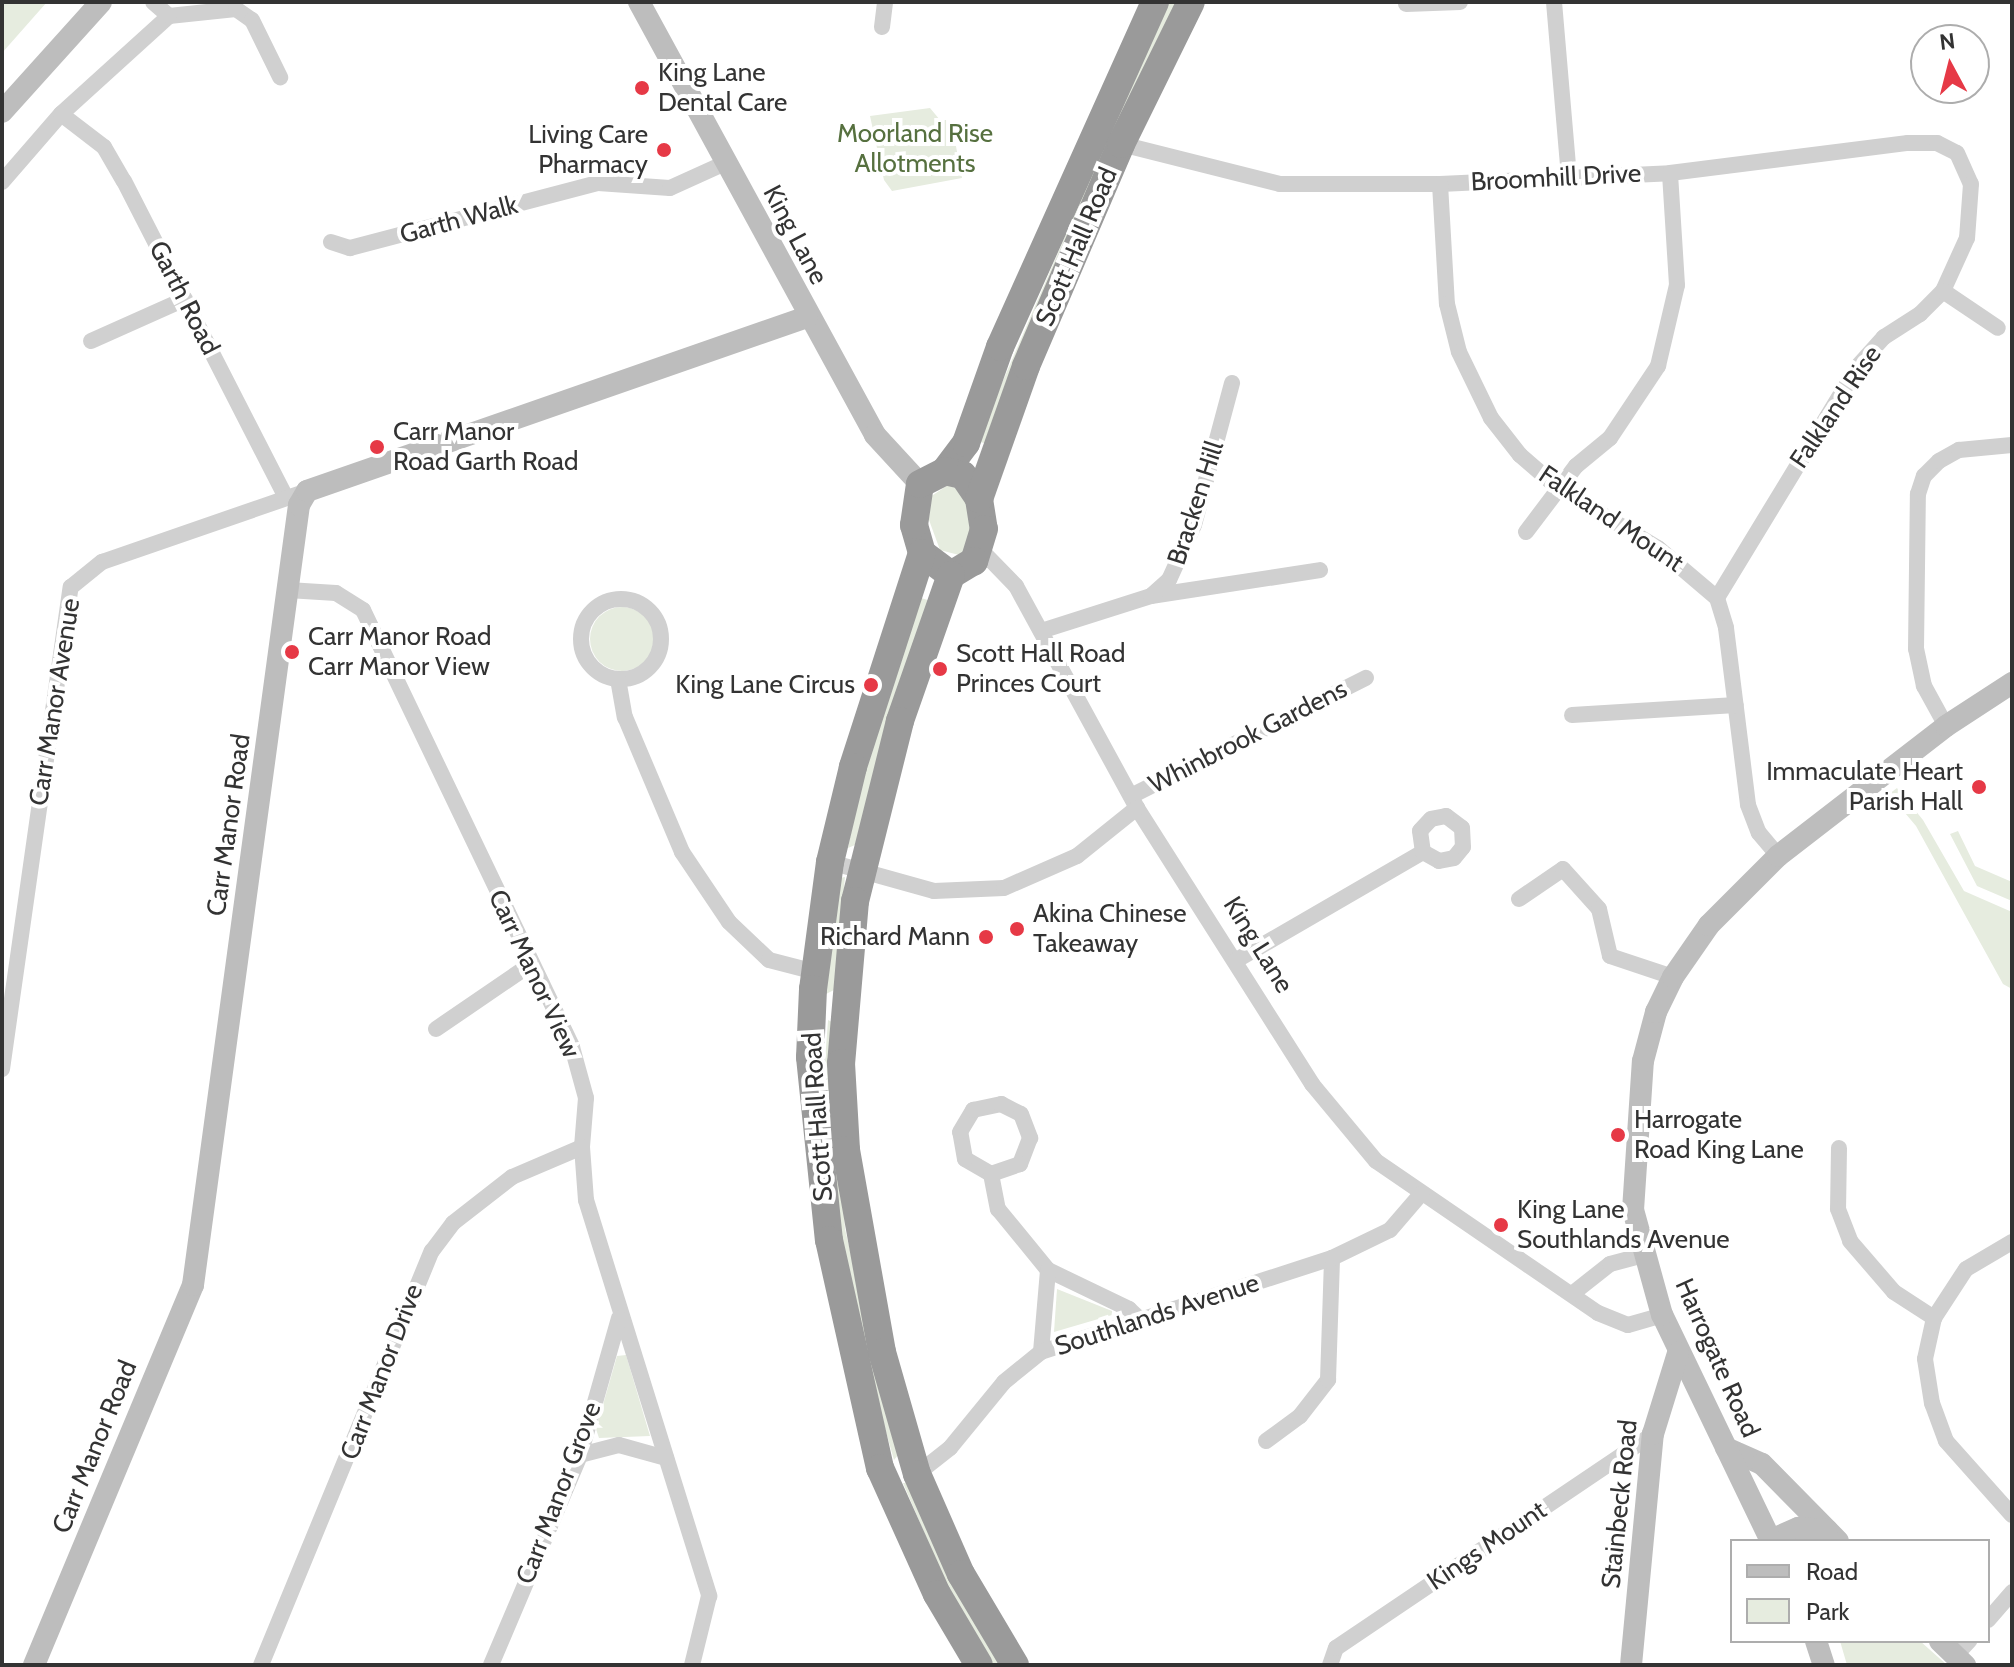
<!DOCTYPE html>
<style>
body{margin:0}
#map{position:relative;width:2014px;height:1667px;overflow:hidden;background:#fff;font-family:Cabin,sans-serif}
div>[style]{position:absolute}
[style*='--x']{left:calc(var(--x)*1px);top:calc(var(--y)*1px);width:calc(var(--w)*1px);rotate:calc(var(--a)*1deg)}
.green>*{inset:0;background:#e6ecdf}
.round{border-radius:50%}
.street>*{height:16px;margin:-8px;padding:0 8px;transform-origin:8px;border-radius:8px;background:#d0d0d0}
.street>.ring{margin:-8px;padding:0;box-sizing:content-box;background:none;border:16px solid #d0d0d0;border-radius:50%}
.secondary>*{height:22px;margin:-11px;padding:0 11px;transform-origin:11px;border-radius:11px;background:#bdbdbd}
.highway>*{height:28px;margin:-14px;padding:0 14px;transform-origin:14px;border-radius:14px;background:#9a9a9a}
.dots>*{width:22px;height:22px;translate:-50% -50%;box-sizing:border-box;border:4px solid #fff;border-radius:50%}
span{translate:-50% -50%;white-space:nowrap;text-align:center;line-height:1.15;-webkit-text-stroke:8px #fff;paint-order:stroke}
.poi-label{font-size:26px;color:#333}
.left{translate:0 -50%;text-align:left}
.right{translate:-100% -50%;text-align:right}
.park-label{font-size:26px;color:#56703f}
.street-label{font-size:26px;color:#333}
.frame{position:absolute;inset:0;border:4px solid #333;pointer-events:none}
.legend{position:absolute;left:1730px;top:1539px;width:260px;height:104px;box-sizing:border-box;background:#fff;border:2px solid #adadad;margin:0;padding:10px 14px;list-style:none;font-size:24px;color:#333}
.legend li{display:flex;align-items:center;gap:16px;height:40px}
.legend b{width:40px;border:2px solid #adadad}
.north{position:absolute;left:1910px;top:24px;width:80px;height:80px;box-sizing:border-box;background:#fff;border:2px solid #adadad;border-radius:50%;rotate:353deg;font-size:22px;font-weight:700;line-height:32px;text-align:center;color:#333}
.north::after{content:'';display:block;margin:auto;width:28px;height:36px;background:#e63946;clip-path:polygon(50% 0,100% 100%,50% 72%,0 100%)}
</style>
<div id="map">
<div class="green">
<i style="clip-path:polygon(2px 2px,47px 2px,2px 53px)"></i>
<i style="clip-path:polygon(1166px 2px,1177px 2px,987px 444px,977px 441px)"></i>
<i style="clip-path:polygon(930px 108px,940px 120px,951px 120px,962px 178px,892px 191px,884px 180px,870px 116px)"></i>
<i style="clip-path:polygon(948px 485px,963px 491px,975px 541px,959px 555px,940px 550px,929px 520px,930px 497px)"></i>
<i style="clip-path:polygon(921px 598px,931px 601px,855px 845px,848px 848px,859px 790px)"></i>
<i class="round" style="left:590px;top:607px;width:64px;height:64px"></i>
<i style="clip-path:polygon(1897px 788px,1923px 820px,1964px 891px,2012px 912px,2012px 989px,2003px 984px,1916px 826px,1889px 794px)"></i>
<i style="clip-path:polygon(1958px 831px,1975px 866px,2012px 882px,2012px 901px,1977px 886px,1950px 834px)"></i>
<i style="clip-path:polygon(845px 877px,834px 990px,826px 994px,840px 878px)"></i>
<i style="clip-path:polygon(828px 1020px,832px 1022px,845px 1229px,898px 1455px,894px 1460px,852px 1313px,822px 1103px)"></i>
<i style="clip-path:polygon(1057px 1289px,1112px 1311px,1112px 1315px,1054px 1332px)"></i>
<i style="clip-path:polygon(626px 1355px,650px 1436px,599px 1438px,596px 1429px,617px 1356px)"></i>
<i style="clip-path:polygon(903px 1483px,906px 1483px,1004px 1665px,993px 1665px,956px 1607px)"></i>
<i style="clip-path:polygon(1840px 1641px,1920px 1641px,1947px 1665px,1847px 1665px)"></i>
</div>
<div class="street">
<i style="--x:1554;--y:2;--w:177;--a:85.1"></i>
<i style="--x:1406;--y:4;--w:54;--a:-2.1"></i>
<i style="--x:169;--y:16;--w:67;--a:-6"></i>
<i style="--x:236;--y:9;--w:19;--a:35"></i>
<i style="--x:252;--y:20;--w:64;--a:63.8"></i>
<i style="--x:882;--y:27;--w:25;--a:-83"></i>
<i style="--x:61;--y:114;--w:54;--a:37.5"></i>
<i style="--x:104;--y:147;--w:39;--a:60"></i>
<i style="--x:124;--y:181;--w:356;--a:62.9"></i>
<i style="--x:1121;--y:144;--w:164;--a:14.1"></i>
<i style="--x:1280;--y:184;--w:160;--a:0"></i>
<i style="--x:1440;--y:184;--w:230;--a:-2.7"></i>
<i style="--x:1670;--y:173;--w:240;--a:-7.2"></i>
<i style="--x:1908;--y:143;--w:29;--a:0"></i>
<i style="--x:1937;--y:143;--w:22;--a:27"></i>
<i style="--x:1957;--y:153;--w:34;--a:66"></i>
<i style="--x:1971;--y:184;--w:54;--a:94.2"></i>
<i style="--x:1967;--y:238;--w:58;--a:114.4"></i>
<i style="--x:1943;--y:291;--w:33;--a:135"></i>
<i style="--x:1920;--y:314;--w:43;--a:147.4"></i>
<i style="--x:1884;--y:337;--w:39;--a:132"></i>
<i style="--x:1858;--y:366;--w:271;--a:121.3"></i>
<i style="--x:2;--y:182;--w:90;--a:-49.1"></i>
<i style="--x:61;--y:114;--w:146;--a:-42.2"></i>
<i style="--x:169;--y:16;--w:21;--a:-139"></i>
<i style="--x:1440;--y:184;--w:120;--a:86.7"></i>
<i style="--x:1447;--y:304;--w:49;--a:76"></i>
<i style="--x:1459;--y:352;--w:73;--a:64.1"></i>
<i style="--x:1491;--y:418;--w:47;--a:51.9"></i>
<i style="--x:1520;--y:455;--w:50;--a:41"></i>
<i style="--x:1558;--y:488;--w:117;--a:31"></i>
<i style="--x:1658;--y:548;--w:77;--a:40.3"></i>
<i style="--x:1717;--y:598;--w:31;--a:73"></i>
<i style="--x:1726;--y:628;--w:178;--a:82.9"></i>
<i style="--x:1748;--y:805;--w:30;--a:69"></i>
<i style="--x:1759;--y:833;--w:30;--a:50"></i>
<i style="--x:331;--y:242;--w:20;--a:18"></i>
<i style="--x:350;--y:248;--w:256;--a:-14.7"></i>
<i style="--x:598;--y:183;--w:72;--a:4"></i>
<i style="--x:670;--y:188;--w:60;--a:-24.4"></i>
<i style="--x:1943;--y:291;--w:66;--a:33.9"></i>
<i style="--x:91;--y:341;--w:103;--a:-24.1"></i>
<i style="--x:1526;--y:532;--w:83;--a:-52.9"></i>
<i style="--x:1576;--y:466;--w:44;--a:-39.5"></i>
<i style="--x:1610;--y:438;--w:87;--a:-56.3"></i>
<i style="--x:1658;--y:366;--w:83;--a:-76.8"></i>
<i style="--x:1677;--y:285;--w:112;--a:-93.6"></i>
<i style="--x:981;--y:550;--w:50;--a:45.8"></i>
<i style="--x:1016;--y:586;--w:253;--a:61.4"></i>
<i style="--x:1137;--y:808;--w:327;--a:57.6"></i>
<i style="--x:1312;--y:1084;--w:100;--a:50.3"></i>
<i style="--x:1376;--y:1161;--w:269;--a:34.4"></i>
<i style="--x:1598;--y:1313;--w:32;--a:22"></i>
<i style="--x:1628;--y:1325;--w:35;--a:-16"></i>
<i style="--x:288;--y:590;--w:48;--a:3.6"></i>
<i style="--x:336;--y:593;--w:32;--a:32"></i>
<i style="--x:363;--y:610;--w:484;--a:64.4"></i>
<i style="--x:572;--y:1047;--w:53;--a:74.6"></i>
<i style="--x:586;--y:1098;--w:49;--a:94.7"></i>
<i style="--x:582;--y:1147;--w:53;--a:85.7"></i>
<i style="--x:586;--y:1200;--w:415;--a:72.7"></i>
<i style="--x:709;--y:1596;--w:71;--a:103.8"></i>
<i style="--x:1151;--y:596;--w:171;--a:-8.7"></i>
<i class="ring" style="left:581px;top:599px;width:64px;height:64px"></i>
<i style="--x:1041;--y:631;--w:115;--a:-17.7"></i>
<i style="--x:1151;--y:596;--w:24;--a:-42"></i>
<i style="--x:1169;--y:580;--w:60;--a:-65.6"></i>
<i style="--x:1194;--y:525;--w:147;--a:-75"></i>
<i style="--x:618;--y:679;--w:39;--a:80"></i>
<i style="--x:625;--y:717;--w:147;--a:67.1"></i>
<i style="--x:682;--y:852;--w:84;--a:56.1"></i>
<i style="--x:729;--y:922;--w:55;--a:43.5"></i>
<i style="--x:769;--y:960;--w:48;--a:14.6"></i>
<i style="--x:1572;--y:715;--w:164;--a:-3.5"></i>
<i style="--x:1946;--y:726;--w:46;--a:-118.8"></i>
<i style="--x:1924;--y:686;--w:38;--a:-102"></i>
<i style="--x:1916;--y:649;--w:155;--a:-89.3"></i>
<i style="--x:1918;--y:494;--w:19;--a:-72"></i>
<i style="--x:1924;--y:476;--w:21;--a:-45"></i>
<i style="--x:1939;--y:461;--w:23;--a:-29"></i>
<i style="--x:1959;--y:450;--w:53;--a:-5.4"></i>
<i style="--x:1131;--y:796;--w:263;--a:-26.7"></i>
<i style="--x:830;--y:862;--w:108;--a:15.6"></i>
<i style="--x:934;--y:891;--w:70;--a:-2.5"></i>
<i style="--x:1004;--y:888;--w:80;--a:-23.7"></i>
<i style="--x:1077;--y:856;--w:77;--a:-38.7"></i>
<i style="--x:1519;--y:899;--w:53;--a:-34.3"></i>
<i style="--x:1563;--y:869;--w:54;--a:48"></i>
<i style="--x:1599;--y:909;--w:48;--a:76.8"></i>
<i style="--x:1610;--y:956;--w:66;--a:18.4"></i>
<i style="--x:1235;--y:961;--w:217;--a:-30.1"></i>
<i style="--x:1423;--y:852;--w:18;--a:29"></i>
<i style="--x:1439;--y:861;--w:15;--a:-11"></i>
<i style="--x:1454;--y:858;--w:14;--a:-51"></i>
<i style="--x:1463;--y:847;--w:19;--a:-93"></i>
<i style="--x:1462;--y:828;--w:20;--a:-143"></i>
<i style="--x:1446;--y:816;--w:15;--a:169"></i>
<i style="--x:1431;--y:819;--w:16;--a:133"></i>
<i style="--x:1420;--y:831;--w:21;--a:82"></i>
<i style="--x:436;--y:1029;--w:115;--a:-34.4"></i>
<i style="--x:2;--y:1069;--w:487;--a:-81.9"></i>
<i style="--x:71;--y:587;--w:40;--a:-39"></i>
<i style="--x:102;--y:562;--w:217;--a:-19.1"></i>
<i style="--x:1839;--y:1148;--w:61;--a:90.9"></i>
<i style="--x:1838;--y:1209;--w:34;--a:69"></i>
<i style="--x:1850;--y:1241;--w:67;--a:49.2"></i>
<i style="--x:1894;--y:1292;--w:48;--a:33"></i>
<i style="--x:991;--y:1174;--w:30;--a:-150"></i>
<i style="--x:965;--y:1159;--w:27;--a:-100"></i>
<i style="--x:960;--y:1132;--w:26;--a:-59"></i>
<i style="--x:973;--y:1110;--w:29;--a:-12"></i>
<i style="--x:1001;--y:1104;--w:22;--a:27"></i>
<i style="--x:1021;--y:1114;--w:26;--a:69"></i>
<i style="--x:1030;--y:1138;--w:28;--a:111"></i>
<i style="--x:1020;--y:1164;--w:31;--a:161"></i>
<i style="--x:991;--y:1174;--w:36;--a:79"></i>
<i style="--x:998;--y:1209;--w:79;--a:50.7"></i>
<i style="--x:1048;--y:1270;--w:90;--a:25.7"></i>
<i style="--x:1129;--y:1309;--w:18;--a:43"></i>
<i style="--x:2012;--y:1242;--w:53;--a:149.6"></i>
<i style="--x:1966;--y:1269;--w:59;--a:123.1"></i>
<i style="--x:1934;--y:1318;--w:42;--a:102.4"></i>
<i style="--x:1925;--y:1359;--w:45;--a:81"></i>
<i style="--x:1932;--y:1403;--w:40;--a:69.8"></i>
<i style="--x:1946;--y:1441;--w:99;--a:48.3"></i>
<i style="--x:1572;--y:1294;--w:48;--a:-38.3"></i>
<i style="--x:1610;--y:1264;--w:35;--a:-15"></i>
<i style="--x:1041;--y:1352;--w:82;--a:-85.1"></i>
<i style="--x:1266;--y:1441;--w:42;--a:-36.3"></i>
<i style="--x:1300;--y:1416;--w:46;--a:-52.1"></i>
<i style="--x:1328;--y:1380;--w:122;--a:-88.1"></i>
<i style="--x:580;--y:1455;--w:40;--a:-14.4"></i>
<i style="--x:619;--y:1445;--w:49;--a:15.5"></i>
<i style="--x:917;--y:1474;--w:42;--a:-38.2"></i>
<i style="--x:950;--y:1448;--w:85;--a:-50.7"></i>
<i style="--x:1004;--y:1382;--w:48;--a:-39"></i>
<i style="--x:1041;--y:1352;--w:306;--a:-17.9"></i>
<i style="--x:1332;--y:1258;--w:64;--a:-25.8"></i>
<i style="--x:1390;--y:1230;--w:48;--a:-49.3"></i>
<i style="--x:1988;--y:1620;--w:37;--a:-49"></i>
<i style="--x:1955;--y:1656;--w:21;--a:-47"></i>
<i style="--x:261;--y:1665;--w:448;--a:-67.6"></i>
<i style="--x:432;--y:1251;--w:35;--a:-53"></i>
<i style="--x:453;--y:1223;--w:75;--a:-37.9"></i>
<i style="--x:512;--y:1177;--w:76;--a:-23.2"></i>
<i style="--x:491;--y:1665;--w:228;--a:-67"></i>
<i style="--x:580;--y:1455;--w:142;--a:-74.1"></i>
<i style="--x:1330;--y:1665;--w:18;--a:-71"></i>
<i style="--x:1336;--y:1648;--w:382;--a:-34"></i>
</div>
<div class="secondary">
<i style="--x:639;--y:2;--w:493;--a:61.4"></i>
<i style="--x:875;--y:435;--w:67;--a:47.4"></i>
<i style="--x:2;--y:112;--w:148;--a:-48"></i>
<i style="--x:1726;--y:1448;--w:39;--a:24"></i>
<i style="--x:1762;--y:1464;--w:108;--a:45.4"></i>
<i style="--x:1771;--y:1540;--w:30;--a:-24"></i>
<i style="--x:1798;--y:1528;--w:29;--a:4"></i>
<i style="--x:1771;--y:1541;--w:251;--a:-115.7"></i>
<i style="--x:1662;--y:1315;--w:109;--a:-105.4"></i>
<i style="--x:1633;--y:1210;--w:149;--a:-86.2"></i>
<i style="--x:1643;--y:1061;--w:51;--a:-75.1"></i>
<i style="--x:1656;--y:1012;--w:39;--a:-64"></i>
<i style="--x:1673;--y:977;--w:63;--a:-55.3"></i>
<i style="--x:1709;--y:925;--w:98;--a:-45"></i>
<i style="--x:1778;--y:856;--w:212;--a:-37.7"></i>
<i style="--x:1946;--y:726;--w:79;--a:-33.1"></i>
<i style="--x:1816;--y:1641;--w:25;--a:72"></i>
<i style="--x:1940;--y:1641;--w:35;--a:44"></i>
<i style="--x:34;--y:1665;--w:412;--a:-67.3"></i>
<i style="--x:193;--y:1285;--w:787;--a:-82.26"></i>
<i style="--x:299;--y:505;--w:16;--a:-60"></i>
<i style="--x:307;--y:491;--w:529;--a:-19.19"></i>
<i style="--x:1631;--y:1665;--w:232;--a:-84.6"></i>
<i style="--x:1653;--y:1434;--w:85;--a:-72.8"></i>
</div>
<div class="highway">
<i style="--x:945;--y:471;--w:35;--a:-53"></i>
<i style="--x:966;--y:443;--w:102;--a:-70.5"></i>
<i style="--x:1000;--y:347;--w:378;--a:-65.8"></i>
<i style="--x:945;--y:471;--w:18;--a:13"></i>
<i style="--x:963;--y:475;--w:29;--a:56"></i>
<i style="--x:979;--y:499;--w:30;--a:81"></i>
<i style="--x:984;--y:529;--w:34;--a:107"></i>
<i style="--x:974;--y:561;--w:27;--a:149"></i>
<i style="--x:951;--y:575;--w:36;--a:-143"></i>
<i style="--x:922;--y:553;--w:29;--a:-106"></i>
<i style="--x:914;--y:525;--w:41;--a:-81.7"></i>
<i style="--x:920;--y:484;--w:28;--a:-27"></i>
<i style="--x:979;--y:499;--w:141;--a:-70.5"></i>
<i style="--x:1026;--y:366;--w:241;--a:-66.8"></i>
<i style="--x:1121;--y:144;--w:158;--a:-63.8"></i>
<i style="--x:922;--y:553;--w:225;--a:107.9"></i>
<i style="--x:853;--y:767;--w:98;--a:103.6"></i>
<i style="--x:830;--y:862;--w:128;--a:97.6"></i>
<i style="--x:813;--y:989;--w:68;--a:92.5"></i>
<i style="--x:810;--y:1057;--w:184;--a:84.1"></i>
<i style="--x:829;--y:1240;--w:234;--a:77.4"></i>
<i style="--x:880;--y:1468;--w:138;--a:65.7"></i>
<i style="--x:937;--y:1594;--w:82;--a:59.4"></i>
<i style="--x:951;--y:575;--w:155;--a:109.3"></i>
<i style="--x:900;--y:721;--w:186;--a:104"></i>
<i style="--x:855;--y:901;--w:163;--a:94.9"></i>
<i style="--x:841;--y:1063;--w:87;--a:86.7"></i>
<i style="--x:846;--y:1150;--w:205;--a:79.9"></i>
<i style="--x:882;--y:1352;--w:127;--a:74"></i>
<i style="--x:917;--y:1474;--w:109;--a:66.3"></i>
<i style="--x:961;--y:1574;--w:106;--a:59.3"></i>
</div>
<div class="dots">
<i style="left:642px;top:88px;background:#e63946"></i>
<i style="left:664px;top:150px;background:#e63946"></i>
<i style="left:377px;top:447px;background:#e63946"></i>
<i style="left:292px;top:652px;background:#e63946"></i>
<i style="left:940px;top:669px;background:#e63946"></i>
<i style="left:871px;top:685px;background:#e63946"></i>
<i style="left:1979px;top:787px;background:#e63946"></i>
<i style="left:1017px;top:929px;background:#e63946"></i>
<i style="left:986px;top:937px;background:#e63946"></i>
<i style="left:1618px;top:1135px;background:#e63946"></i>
<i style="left:1501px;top:1225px;background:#e63946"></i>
</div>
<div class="poi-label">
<span class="left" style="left:658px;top:88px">King Lane<br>Dental Care</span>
<span class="right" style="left:648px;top:150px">Living Care<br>Pharmacy</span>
<span class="left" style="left:393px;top:447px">Carr Manor<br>Road Garth Road</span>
<span class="left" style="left:308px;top:652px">Carr Manor Road<br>Carr Manor View</span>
<span class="left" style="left:956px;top:669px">Scott Hall Road<br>Princes Court</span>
<span class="right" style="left:855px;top:685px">King Lane Circus</span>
<span class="right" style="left:1963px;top:787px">Immaculate Heart<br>Parish Hall</span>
<span class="left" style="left:1033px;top:929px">Akina Chinese<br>Takeaway</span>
<span class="right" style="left:970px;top:937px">Richard Mann</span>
<span class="left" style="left:1634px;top:1135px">Harrogate<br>Road King Lane</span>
<span class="left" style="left:1517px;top:1225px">King Lane<br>Southlands Avenue</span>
</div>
<div class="park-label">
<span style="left:915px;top:149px">Moorland Rise<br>Allotments</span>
</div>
<div class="street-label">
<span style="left:1556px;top:178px;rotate:-3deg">Broomhill Drive</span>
<span style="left:459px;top:220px;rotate:-15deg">Garth Walk</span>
<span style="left:795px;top:235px;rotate:62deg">King Lane</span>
<span style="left:1077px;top:247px;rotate:-67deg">Scott Hall Road</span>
<span style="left:184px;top:298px;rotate:63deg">Garth Road</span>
<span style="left:1836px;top:407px;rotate:-56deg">Falkland Rise</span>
<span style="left:1196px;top:503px;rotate:-72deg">Bracken Hill</span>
<span style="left:1611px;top:519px;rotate:34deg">Falkland Mount</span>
<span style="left:55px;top:702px;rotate:-81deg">Carr Manor Avenue</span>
<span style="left:1248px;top:737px;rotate:-27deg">Whinbrook Gardens</span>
<span style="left:229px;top:825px;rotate:-82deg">Carr Manor Road</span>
<span style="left:1258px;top:945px;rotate:58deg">King Lane</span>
<span style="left:534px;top:974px;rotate:65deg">Carr Manor View</span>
<span style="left:818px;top:1117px;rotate:-94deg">Scott Hall Road</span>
<span style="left:1157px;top:1315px;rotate:-18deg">Southlands Avenue</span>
<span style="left:1717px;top:1358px;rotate:66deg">Harrogate Road</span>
<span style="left:382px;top:1372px;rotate:-69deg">Carr Manor Drive</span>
<span style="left:95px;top:1447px;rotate:-68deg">Carr Manor Road</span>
<span style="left:559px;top:1493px;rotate:-69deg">Carr Manor Grove</span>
<span style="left:1620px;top:1504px;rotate:-84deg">Stainbeck Road</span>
<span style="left:1487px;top:1546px;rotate:-34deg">Kings Mount</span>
</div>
<div class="frame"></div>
<ul class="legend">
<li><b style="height:10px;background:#bdbdbd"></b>Road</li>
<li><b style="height:22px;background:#e6ecdf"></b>Park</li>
</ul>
<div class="north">N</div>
</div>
